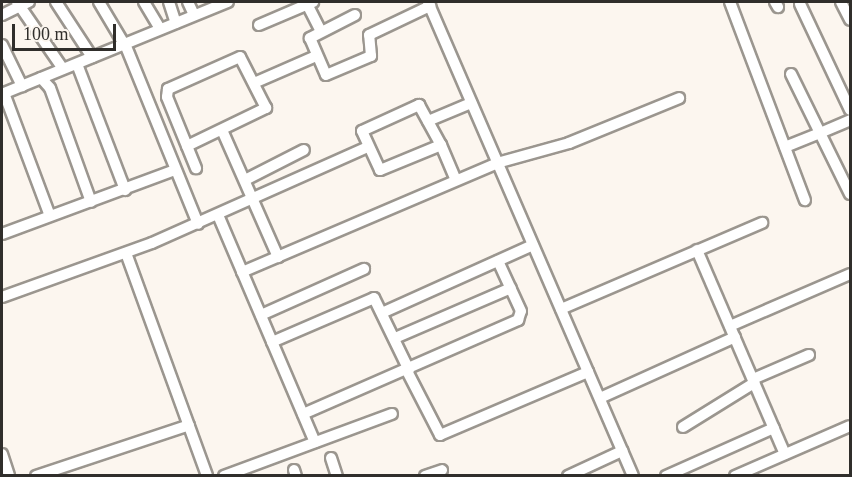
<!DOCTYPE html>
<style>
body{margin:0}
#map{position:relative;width:852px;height:477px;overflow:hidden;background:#fcf6ef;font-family:Georgia,serif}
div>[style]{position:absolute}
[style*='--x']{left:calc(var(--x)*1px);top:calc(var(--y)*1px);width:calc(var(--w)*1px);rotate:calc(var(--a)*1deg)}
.roads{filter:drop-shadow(2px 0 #9b968f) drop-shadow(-2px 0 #9b968f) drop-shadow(0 2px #9b968f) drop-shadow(0 -2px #9b968f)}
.minor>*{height:10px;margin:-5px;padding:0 5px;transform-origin:5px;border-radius:5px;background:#fff}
span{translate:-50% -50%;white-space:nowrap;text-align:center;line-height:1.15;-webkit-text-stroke:4.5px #fcf6ef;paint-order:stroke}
.frame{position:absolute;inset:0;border:3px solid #302e2b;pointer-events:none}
.scale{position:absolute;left:12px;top:24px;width:104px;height:27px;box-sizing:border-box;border:3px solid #302e2b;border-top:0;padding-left:8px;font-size:18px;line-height:21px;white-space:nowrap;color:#302e2b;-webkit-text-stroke:4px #fcf6ef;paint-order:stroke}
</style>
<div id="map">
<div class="roads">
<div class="minor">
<i style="--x:17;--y:2;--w:81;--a:55.5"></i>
<i style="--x:56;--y:2;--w:66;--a:56.8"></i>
<i style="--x:99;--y:2;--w:49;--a:59.2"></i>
<i style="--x:144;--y:2;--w:31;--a:59"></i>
<i style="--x:169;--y:2;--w:22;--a:72"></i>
<i style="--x:188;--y:2;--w:14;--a:65"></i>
<i style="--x:428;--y:2;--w:516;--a:66.61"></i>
<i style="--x:730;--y:2;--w:212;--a:69.3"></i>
<i style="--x:775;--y:2;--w:6;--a:59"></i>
<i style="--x:841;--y:2;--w:20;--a:63"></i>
<i style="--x:307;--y:4;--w:30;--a:63"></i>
<i style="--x:800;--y:4;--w:117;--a:64.7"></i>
<i style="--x:2;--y:15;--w:30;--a:-26"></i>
<i style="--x:355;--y:15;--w:51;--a:152.9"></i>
<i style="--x:310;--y:38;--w:40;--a:66.6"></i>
<i style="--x:326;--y:75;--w:49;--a:-22.9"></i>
<i style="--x:371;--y:56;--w:21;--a:-95"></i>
<i style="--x:369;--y:35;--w:68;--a:-25.4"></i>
<i style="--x:259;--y:25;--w:59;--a:-23.1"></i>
<i style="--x:125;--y:44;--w:194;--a:67.9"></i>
<i style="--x:2;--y:45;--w:46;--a:64"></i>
<i style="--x:77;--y:64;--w:135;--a:69.1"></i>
<i style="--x:791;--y:74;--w:66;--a:63.8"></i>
<i style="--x:820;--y:133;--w:33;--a:-23"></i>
<i style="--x:41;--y:78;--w:13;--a:48"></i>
<i style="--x:50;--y:88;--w:121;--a:70.2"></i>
<i style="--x:254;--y:83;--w:68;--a:-23.5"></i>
<i style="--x:4;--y:93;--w:131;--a:69.5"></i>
<i style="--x:2;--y:94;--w:244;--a:-22.2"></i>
<i style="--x:428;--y:121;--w:47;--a:-22.7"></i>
<i style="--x:222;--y:130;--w:139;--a:66.2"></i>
<i style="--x:441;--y:145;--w:66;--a:157.7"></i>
<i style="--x:380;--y:170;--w:43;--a:-114.8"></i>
<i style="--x:362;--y:131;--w:63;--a:-24.5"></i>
<i style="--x:419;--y:105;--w:46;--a:61.2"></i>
<i style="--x:441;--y:145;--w:38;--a:67"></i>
<i style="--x:187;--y:146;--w:88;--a:-25.7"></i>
<i style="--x:266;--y:108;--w:57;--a:-117"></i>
<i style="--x:240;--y:57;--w:79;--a:156"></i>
<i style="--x:168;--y:89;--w:8;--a:97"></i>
<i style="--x:167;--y:97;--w:77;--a:67.8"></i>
<i style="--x:785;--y:147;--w:38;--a:-22"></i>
<i style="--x:820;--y:133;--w:68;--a:63.8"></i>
<i style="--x:245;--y:180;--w:66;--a:-27"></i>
<i style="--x:218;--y:215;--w:247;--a:66.9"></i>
<i style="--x:2;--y:234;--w:184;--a:-20.3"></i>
<i style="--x:697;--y:250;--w:222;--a:66.7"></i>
<i style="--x:126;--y:253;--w:237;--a:70"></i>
<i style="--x:242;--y:272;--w:277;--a:-23.1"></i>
<i style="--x:497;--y:163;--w:75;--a:-15.5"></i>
<i style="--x:569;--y:143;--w:119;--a:-22.2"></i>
<i style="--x:2;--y:297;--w:159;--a:-19.8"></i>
<i style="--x:152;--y:243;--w:233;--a:-24"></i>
<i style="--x:561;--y:309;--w:219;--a:-23.2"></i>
<i style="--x:384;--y:312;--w:163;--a:-24.2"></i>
<i style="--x:261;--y:315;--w:113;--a:-24.1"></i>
<i style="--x:730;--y:326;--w:131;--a:-23.4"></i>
<i style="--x:395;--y:338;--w:126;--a:-23.3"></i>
<i style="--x:272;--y:342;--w:111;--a:-23.3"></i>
<i style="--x:374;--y:298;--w:80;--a:64.1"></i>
<i style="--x:407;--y:371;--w:72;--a:62.7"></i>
<i style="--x:440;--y:435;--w:161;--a:-23.1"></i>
<i style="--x:753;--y:379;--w:61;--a:-23.2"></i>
<i style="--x:600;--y:398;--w:148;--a:-24.3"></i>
<i style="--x:303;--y:414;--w:235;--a:-23.6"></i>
<i style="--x:518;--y:320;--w:9;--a:-72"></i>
<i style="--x:521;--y:311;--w:55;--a:-114.7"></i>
<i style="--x:683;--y:427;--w:84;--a:-31.8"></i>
<i style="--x:2;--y:454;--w:23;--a:72"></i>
<i style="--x:331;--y:458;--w:19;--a:72"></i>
<i style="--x:294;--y:470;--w:6;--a:72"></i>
<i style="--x:36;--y:476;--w:161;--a:-18.4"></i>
<i style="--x:224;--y:476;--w:179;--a:-20.3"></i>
<i style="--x:425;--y:476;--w:18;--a:-19"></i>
<i style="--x:568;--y:476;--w:60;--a:-24.8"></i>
<i style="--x:666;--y:476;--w:118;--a:-24"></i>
<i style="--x:735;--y:476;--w:125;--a:-23.5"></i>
</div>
</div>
<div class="frame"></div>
<div class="scale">100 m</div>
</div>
